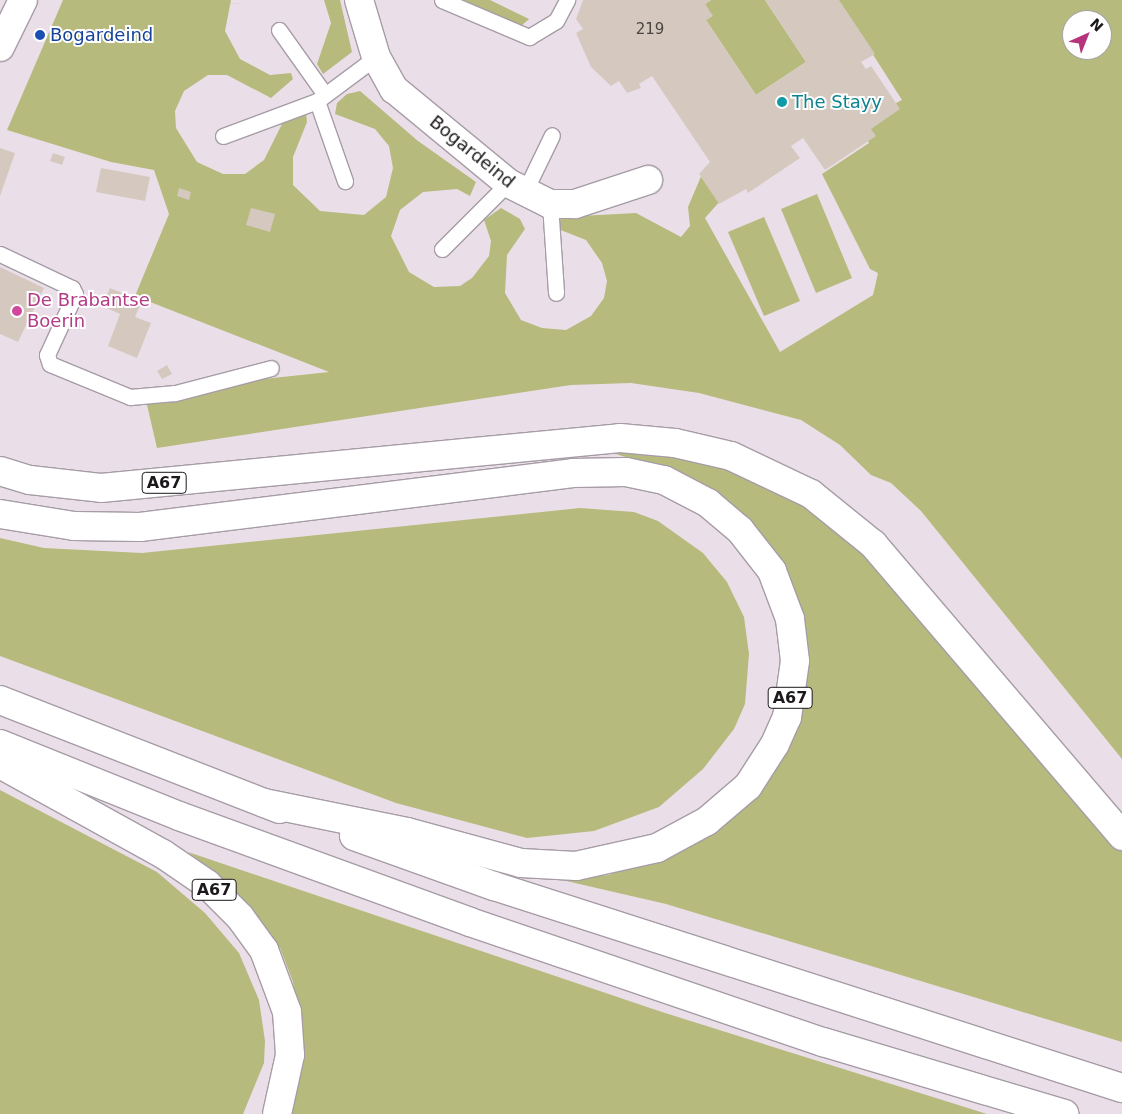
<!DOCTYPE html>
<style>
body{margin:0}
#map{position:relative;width:1122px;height:1114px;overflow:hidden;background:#eadfe9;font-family:"DejaVu Sans",sans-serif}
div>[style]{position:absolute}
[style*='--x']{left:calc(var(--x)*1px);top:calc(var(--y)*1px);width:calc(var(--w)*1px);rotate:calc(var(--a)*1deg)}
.green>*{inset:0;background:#b7ba7d}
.building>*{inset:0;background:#d5c9bf}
.roads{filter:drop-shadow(1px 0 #a69ca6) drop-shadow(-1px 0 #a69ca6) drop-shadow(0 1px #a69ca6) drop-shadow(0 -1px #a69ca6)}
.lane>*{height:15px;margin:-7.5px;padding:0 7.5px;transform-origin:7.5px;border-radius:7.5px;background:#fff}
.street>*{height:28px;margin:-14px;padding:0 14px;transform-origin:14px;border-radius:14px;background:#fff}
.secondary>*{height:28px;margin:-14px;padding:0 14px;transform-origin:14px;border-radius:14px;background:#fff}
.highway>*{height:28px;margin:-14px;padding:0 14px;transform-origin:14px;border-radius:14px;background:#fff}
.dots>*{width:14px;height:14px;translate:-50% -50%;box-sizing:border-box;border:2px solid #fff;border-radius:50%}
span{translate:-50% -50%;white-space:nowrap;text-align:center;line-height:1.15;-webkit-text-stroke:4px #fff;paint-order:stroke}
.number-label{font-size:15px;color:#4a4444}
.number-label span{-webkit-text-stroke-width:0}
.shield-label span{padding:1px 4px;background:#fff;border:1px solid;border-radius:4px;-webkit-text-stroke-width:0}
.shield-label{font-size:16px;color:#1c181b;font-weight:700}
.transit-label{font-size:18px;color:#164399}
.left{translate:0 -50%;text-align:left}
.culture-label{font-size:18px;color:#0d838f}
.street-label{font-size:18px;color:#1c181b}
.hotel-label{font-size:18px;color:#b23c85}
.north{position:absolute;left:1062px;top:10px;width:50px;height:50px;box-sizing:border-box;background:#fff;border:1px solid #a4a3a4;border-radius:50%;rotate:44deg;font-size:14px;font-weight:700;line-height:20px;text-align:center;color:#1c181b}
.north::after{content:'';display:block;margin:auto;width:18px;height:22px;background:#b6347c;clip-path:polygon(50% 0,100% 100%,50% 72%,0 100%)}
</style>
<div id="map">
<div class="green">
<i style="clip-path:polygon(evenodd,63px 0,231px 0,225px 31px,240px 59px,270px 75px,291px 73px,293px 79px,271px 98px,227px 75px,208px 75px,184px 91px,175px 111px,176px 128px,197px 162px,223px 174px,245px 174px,264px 160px,286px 116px,306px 113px,307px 122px,293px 157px,293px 185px,320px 211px,364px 215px,386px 197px,393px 168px,389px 146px,375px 129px,335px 114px,337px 103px,347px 94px,360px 91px,418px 141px,476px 182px,470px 196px,457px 189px,423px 192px,400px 210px,391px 236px,409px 272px,434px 287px,460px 286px,472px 278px,489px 256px,491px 241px,484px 220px,501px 208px,520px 219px,525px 229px,507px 255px,505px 293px,521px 320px,542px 328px,566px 330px,591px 316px,604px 298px,607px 281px,602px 263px,586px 240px,558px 229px,561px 217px,636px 213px,681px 237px,690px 226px,688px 207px,705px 167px,721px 200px,705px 218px,780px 352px,873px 295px,878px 273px,870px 269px,822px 174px,869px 143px,860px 122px,902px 100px,838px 0,1122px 0,1122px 759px,921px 511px,891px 483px,871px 475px,840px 445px,801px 420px,699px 393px,631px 383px,571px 385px,157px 448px,144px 392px,329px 372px,135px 296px,169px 214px,154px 170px,111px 162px,7px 130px,63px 0,1072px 20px,1102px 20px,1102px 50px,1072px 50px,1072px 20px)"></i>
<i style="clip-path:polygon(324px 0,340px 0,352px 52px,323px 74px,317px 64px,331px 23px)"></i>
<i style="clip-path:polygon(445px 0,490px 0,529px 19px,521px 26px)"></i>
<i style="clip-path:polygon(711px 0,765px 0,806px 62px,756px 95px,706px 20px,712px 16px,705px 4px)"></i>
<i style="clip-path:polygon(817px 194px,852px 278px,816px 293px,781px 209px)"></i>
<i style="clip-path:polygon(764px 217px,800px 301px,764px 316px,728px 232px)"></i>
<i style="clip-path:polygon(601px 449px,711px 458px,784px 487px,865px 549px,1122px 849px,1122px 1042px,666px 904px,562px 880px,609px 875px,693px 839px,793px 716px,782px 562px,766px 539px,750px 525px,662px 469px)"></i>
<i style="clip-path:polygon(580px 508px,634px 512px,658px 521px,703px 553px,727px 582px,744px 617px,749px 654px,745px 704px,734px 729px,703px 769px,659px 807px,594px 831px,527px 838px,396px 803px,0 656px,0 538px,44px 548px,142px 553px)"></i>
<i style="clip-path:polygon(0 790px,157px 872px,205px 913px,239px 953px,259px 1000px,265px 1041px,264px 1063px,243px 1114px,0 1114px)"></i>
<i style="clip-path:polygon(188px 852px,662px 1012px,987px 1114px,290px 1114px,302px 1047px,293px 982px,280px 948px,259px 919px,219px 876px)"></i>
</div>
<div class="building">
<i style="clip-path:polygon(583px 0,711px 0,705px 4px,713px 16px,706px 20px,756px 95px,806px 62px,765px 0,839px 0,875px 54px,861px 62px,866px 69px,871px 66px,900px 109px,871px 129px,876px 136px,825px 170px,803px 138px,791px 146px,800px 158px,748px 193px,746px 189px,719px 204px,699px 174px,710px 162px,652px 76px,639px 84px,641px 88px,627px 93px,619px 81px,611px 86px,591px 67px,576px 33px,583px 29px,576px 19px)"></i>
<i style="clip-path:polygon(0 148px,15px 153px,0 196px)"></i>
<i style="clip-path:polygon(53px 153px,65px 157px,62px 165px,50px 161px)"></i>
<i style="clip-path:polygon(101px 168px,150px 177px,145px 201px,96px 192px)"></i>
<i style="clip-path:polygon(179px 188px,191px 192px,189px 200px,177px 196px)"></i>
<i style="clip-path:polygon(251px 208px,275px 214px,270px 232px,246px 225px)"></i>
<i style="clip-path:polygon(0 267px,44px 288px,18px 342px,0 334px)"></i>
<i style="clip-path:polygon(110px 288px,142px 301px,135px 317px,151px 323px,137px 358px,108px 346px,120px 314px,102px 306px)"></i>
<i style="clip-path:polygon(167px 365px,172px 374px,162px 379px,157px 371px)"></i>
</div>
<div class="roads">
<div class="lane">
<i style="--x:442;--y:0;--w:95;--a:23"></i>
<i style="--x:529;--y:37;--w:31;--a:-31"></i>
<i style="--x:556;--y:21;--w:24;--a:-62"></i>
<i style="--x:279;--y:30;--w:76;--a:54.6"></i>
<i style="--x:317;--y:101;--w:85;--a:70.7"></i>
<i style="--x:223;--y:136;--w:100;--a:-20.4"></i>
<i style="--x:317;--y:101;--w:74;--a:-36.7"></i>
<i style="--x:524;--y:193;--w:64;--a:-64.2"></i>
<i style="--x:550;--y:204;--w:89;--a:86.1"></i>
<i style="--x:442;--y:249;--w:93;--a:-45"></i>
<i style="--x:0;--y:254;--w:80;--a:25.3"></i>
<i style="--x:72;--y:288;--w:7;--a:63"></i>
<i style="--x:75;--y:294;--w:67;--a:114.7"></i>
<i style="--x:47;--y:355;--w:9;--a:72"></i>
<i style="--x:50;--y:364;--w:87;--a:22.4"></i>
<i style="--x:130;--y:397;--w:45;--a:-5.1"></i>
<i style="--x:175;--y:393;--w:99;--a:-14.6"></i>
</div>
<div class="street">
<i style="--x:359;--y:0;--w:59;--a:73.4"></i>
<i style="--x:376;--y:57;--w:37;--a:61"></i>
<i style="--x:394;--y:89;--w:148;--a:39.5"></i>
<i style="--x:508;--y:183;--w:47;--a:26.6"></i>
<i style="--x:550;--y:204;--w:25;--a:0"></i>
<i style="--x:575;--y:204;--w:77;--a:-18.2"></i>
</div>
<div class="secondary">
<i style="--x:0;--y:47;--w:52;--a:-63.9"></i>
</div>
<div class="highway">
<i style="--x:0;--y:471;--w:31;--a:17"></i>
<i style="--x:30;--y:480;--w:71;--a:6.4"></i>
<i style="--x:101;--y:488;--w:521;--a:-5.5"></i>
<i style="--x:620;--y:438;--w:55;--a:5.2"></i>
<i style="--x:675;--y:443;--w:57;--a:13.1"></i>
<i style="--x:731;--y:456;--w:89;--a:25.4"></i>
<i style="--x:811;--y:494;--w:80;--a:38.9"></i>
<i style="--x:873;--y:544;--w:384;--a:49.5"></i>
<i style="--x:0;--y:514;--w:75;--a:9.2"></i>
<i style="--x:74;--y:526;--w:66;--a:0.9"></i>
<i style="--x:140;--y:527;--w:436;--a:-7.1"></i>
<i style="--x:573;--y:473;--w:53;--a:-1.1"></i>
<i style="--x:626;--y:472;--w:39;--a:12"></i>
<i style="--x:664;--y:480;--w:50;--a:27.6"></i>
<i style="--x:708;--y:503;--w:42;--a:40.2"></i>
<i style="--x:740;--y:530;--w:52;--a:52"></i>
<i style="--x:772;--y:571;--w:51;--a:69.4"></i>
<i style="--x:790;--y:619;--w:42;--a:83.2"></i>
<i style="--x:795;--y:661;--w:57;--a:98.1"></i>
<i style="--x:787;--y:717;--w:30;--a:114"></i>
<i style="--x:775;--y:744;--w:50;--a:122.7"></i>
<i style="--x:748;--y:786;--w:54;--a:139.5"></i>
<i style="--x:707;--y:821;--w:57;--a:151.6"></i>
<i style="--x:657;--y:848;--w:83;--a:167.5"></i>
<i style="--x:576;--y:866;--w:55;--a:-176.9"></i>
<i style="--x:521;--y:863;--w:118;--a:-164.8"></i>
<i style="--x:407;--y:832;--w:146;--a:-168.5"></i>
<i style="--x:0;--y:700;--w:300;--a:21.3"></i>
<i style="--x:0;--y:744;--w:193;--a:21.9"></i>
<i style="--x:179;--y:816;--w:310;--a:20"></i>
<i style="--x:470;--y:922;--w:373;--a:18.8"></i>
<i style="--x:823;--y:1042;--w:252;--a:16.6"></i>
<i style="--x:0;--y:764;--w:186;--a:28.9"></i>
<i style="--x:163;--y:854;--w:53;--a:34.3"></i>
<i style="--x:207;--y:884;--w:47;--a:45"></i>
<i style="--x:240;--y:917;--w:41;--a:54"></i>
<i style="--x:264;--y:950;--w:66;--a:69.6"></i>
<i style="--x:287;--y:1012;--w:43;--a:86"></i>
<i style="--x:290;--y:1055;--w:60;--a:102.4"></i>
<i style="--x:354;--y:836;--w:149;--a:19.7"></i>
<i style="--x:494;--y:886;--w:660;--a:17.83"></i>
</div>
</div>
<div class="dots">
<i style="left:40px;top:35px;background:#1a4fb4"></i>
<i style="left:782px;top:102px;background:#0f9aa8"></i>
<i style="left:17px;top:311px;background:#d1479c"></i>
</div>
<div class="number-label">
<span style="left:650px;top:30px">219</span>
</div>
<div class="shield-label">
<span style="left:164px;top:483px">A67</span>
<span style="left:790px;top:698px">A67</span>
<span style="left:214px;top:890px">A67</span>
</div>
<div class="transit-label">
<span class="left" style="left:50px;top:35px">Bogardeind</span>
</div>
<div class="culture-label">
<span class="left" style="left:792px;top:102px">The Stayy</span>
</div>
<div class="street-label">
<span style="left:472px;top:152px;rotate:39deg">Bogardeind</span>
</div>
<div class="hotel-label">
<span class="left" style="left:27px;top:311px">De Brabantse<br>Boerin</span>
</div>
<div class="north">N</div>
</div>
